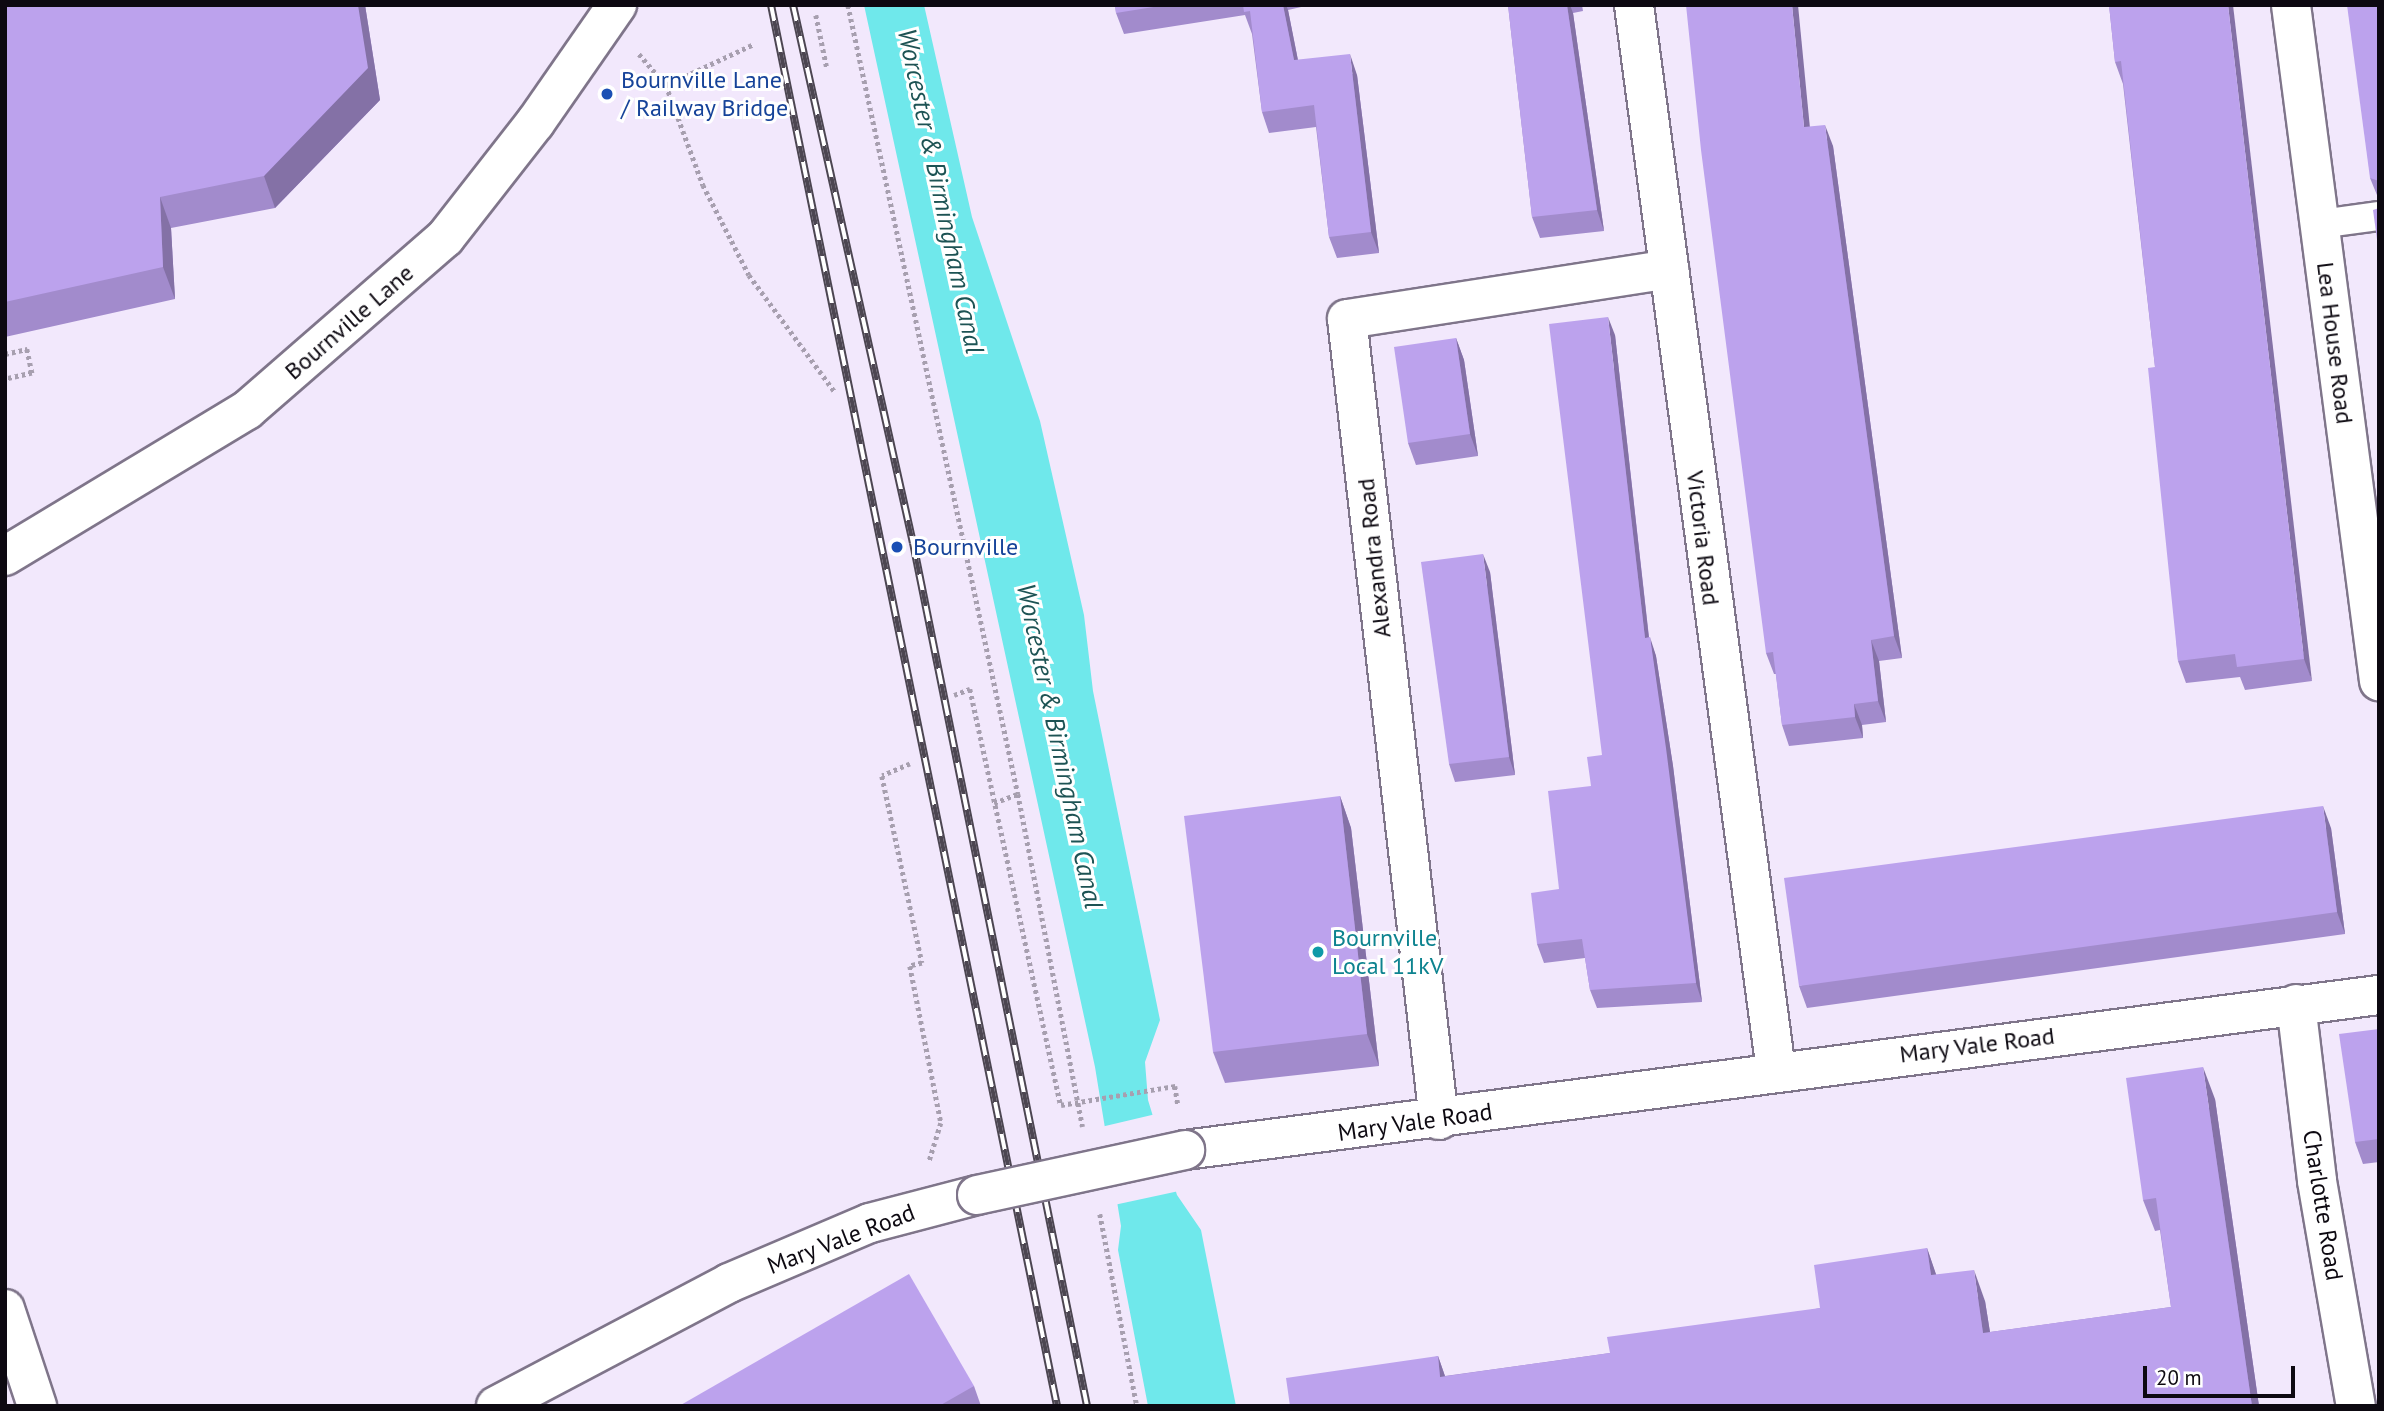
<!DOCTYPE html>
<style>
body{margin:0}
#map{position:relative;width:2384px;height:1411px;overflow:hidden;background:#f2e8fc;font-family:"PT Sans",sans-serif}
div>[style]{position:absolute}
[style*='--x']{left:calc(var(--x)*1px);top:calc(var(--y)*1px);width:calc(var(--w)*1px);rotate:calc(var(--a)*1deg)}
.water>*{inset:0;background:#6fe8eb}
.pier>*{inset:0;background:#f2e8fc}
.path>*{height:4.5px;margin-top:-2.25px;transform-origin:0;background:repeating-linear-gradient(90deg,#a79faf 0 3.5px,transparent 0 7px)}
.roads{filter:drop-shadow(2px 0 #7f758a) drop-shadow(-2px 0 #7f758a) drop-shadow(0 2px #7f758a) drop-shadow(0 -2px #7f758a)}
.service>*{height:28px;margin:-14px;padding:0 14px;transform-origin:14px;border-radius:14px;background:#fff}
.minor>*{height:38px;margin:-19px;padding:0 19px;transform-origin:19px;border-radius:19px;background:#fff}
.tertiary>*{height:38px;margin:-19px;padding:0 19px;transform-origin:19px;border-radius:19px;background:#fff}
.rail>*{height:8px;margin-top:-4px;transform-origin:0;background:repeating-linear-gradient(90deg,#fff 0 16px,#4c4651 0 32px);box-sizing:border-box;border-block:2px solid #4c4651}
.path-bridge>*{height:4.5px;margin-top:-2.25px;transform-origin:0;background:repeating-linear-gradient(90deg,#a79faf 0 3.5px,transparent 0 7px)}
.bridges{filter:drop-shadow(2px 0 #7f758a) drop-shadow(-2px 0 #7f758a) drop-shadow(0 2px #7f758a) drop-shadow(0 -2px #7f758a)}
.tertiary-bridge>*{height:38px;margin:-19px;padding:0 19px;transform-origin:19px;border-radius:19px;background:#fff}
.wall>*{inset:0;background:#a28bcc}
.shaded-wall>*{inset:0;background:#8471a6}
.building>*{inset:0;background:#bca2ed}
.dots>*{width:19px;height:19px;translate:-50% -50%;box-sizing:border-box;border:4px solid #fff;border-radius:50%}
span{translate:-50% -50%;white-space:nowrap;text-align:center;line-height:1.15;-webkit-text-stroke:6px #fff;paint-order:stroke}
.transit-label{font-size:24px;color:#164399}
.left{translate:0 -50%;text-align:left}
.street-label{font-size:24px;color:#0d0911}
.culture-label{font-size:24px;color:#0d838f}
.water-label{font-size:26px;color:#1d5354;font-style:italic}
.frame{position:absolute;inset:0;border:7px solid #0d0911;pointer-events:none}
.scale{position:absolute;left:2143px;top:1366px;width:152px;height:32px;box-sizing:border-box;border:4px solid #0d0911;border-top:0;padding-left:9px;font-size:21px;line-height:24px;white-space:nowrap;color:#0d0911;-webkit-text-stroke:5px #fff;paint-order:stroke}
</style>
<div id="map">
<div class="water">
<i style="clip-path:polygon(864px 5px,924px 5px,972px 217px,1040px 421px,1084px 615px,1093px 691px,1160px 1020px,1145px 1062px,1148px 1100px,1177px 1195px,1201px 1230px,1236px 1406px,1148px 1406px,1118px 1250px,1121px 1226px,1095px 1067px)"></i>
</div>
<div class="pier">
<i style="clip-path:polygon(1156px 1114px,1179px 1191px,1114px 1205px,1101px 1127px)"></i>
</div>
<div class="path">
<i style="--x:848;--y:5;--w:807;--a:77.84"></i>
<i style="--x:1018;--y:794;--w:339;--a:79"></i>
<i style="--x:816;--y:15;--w:54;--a:78.3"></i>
<i style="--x:639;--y:54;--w:41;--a:48.9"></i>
<i style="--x:666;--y:85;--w:107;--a:69.7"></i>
<i style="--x:703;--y:185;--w:101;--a:62.9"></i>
<i style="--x:749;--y:275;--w:145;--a:53.7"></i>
<i style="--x:666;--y:85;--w:97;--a:-25"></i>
<i style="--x:5;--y:354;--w:23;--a:-13"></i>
<i style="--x:27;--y:349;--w:25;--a:78"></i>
<i style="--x:32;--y:373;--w:28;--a:167"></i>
<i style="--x:954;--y:695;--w:17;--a:-21"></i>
<i style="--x:970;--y:689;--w:426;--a:77.7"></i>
<i style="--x:910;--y:764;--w:30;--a:157"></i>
<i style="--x:882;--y:776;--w:191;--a:77.9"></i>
<i style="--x:922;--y:963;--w:12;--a:166"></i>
<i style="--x:910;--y:966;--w:160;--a:78.8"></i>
<i style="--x:941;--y:1123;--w:41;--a:107.1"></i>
<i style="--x:994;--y:803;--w:26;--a:-21"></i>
<i style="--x:1175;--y:1086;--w:18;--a:81"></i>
<i style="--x:1100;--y:1214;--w:196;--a:79.1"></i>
</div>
<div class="roads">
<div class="service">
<i style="--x:2320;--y:224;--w:60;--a:-7.7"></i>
</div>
<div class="minor">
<i style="--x:1634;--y:5;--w:1075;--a:82.41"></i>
<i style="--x:2291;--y:5;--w:682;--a:82.58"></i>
<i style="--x:2296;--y:1004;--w:178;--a:83.2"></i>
<i style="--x:2317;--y:1181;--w:228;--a:80.2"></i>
<i style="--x:1439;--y:1120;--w:806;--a:-96.55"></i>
<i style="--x:1347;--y:319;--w:326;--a:-8.8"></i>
<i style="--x:5;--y:1309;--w:102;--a:71.7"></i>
</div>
<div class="tertiary">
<i style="--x:5;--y:556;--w:283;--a:-31.1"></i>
<i style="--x:247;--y:410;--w:262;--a:-41"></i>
<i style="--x:445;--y:238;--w:146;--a:-52"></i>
<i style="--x:535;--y:123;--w:144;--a:-55.2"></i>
<i style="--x:1185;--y:1150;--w:1204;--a:-7.4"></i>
<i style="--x:496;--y:1406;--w:263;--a:-27.8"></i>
<i style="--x:729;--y:1283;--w:153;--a:-23.1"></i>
<i style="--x:870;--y:1223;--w:111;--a:-14.7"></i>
</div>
</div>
<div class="rail">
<i style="--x:771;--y:5;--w:1430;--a:78.46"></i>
<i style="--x:793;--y:5;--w:551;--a:77.43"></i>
<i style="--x:913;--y:543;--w:880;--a:78.6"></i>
</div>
<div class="path-bridge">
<i style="--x:1061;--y:1105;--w:116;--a:-9.5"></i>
</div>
<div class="bridges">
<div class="tertiary-bridge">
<i style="--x:977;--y:1195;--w:213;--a:-12.2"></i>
</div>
</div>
<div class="wall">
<i style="clip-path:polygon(5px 5px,365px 5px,380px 100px,275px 208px,171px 228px,175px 299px,5px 337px)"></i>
<i style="clip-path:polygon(1115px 5px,1310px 5px,1288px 10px,1298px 60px,1357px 75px,1379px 253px,1337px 258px,1329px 237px,1316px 127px,1269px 133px,1262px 112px,1252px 34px,1245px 15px,1124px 34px,1116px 13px)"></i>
<i style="clip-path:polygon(1508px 5px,1582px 5px,1583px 11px,1573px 13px,1604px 231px,1540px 238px,1532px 217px)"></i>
<i style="clip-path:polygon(2109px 5px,2312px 681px,2245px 690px,2240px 677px,2186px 683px,2178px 661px,2155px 367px,2123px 84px,2115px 62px)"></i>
<i style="clip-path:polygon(2379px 5px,2379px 200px,2370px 178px)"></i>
<i style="clip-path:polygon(1810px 127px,1833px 146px,1902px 658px,1879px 661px,1886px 722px,1862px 725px,1863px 738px,1789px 746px,1782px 725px,1776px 674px,1774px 674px,1766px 653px)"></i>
<i style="clip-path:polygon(1615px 335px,1649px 637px,1656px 656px,1673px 766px,1702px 1002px,1597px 1008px,1590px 990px,1585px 958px,1544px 963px,1537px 944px,1559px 889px,1591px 786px,1602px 755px)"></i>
<i style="clip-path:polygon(1456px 338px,1464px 360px,1478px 456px,1416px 465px,1408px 443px)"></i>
<i style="clip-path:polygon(1490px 572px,1515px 775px,1455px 782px,1449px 764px)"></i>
<i style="clip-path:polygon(1340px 796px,1351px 828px,1379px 1066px,1225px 1083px,1213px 1052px)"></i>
<i style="clip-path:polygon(2331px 828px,2345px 934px,1807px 1008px,1799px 986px)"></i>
<i style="clip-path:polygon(2379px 1029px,2379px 1162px,2363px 1164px,2355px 1142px)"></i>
<i style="clip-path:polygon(2215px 1099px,2259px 1406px,1290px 1406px,1438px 1356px,1445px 1376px,1610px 1353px,1820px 1308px,1927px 1248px,1936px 1275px,1985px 1301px,1990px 1332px,2171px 1307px,2160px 1230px,2155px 1231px,2143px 1200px)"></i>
<i style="clip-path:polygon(974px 1386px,981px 1406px,679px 1406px)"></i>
</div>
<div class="shaded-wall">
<i style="clip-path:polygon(358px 5px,365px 5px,380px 100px,275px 208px,264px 176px)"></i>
<i style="clip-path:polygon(1283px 5px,1286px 5px,1288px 10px,1302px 81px,1294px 60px)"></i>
<i style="clip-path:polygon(1567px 5px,1570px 5px,1573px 13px,1604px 231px,1597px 210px)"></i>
<i style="clip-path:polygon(1792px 5px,1798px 5px,1812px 149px,1804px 127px)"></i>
<i style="clip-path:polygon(2228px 5px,2233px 5px,2312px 681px,2304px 659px)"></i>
<i style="clip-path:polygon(1350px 54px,1357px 75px,1379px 253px,1371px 232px)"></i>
<i style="clip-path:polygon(1825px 125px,1833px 146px,1902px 658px,1894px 636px)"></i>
<i style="clip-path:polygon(160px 197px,171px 228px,175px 299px,163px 267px)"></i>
<i style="clip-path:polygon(1608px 317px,1615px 335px,1651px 657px,1645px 638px)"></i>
<i style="clip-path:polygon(1456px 338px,1464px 360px,1478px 456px,1470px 434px)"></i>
<i style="clip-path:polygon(1483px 554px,1490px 572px,1515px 775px,1509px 757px)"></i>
<i style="clip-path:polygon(1650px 637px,1656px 656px,1673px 766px,1702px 1002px,1696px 983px)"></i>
<i style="clip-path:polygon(1871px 640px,1879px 661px,1886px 722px,1878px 701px)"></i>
<i style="clip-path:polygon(1854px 704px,1862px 725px,1863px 738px,1855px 717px)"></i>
<i style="clip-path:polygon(1340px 796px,1351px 828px,1379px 1066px,1367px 1034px)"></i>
<i style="clip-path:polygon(2323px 806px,2331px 828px,2345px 934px,2337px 912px)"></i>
<i style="clip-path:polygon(2203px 1067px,2215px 1099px,2259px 1406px,2252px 1406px)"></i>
<i style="clip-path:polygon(1927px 1248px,1938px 1280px,1931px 1275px)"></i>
<i style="clip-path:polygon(1974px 1270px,1985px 1301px,1995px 1364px,1983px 1333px)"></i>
<i style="clip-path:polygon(1438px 1356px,1449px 1388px,1440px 1377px)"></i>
</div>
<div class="building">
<i style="clip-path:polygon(5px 5px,358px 5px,368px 68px,264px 176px,160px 197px,163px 267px,5px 302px)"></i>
<i style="clip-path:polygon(1115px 5px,1166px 5px,1116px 13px)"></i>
<i style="clip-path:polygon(1243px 5px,1283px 5px,1294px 60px,1350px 54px,1371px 232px,1329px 237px,1314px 105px,1262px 112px,1250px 11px,1244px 12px)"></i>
<i style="clip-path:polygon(1508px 5px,1567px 5px,1597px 210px,1532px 217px)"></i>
<i style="clip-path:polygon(1686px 5px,1792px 5px,1804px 127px,1825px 125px,1894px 636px,1871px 640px,1878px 701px,1854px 704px,1855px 717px,1782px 725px,1773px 652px,1766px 653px,1701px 150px)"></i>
<i style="clip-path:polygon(2109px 5px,2228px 5px,2304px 659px,2237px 667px,2235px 654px,2178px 661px,2148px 368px,2155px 367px,2121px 61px,2115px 62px)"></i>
<i style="clip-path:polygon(2347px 5px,2379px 5px,2379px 181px,2370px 178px)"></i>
<i style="clip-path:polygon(2379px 208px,2379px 254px,2373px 210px)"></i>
<i style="clip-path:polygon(1608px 317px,1645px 638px,1650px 637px,1666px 748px,1696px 983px,1590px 990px,1582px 939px,1537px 944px,1531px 893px,1559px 889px,1548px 791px,1591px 786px,1587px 757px,1602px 755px,1549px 324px)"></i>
<i style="clip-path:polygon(1456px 338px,1470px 434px,1408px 443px,1394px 347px)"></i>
<i style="clip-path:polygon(1483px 554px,1509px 757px,1449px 764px,1421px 562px)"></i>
<i style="clip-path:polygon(1340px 796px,1367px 1034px,1213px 1052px,1184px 816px)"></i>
<i style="clip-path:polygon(2323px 806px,2337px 912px,1799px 986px,1784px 878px)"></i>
<i style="clip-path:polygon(2379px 1029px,2379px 1139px,2355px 1142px,2339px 1034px)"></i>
<i style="clip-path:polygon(2203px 1067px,2252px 1406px,1290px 1406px,1286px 1378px,1438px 1356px,1440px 1377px,1610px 1353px,1607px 1337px,1820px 1308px,1814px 1265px,1927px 1248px,1931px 1275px,1974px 1270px,1983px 1333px,2171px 1307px,2156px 1198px,2143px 1200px,2126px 1078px)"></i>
<i style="clip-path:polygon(909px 1274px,974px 1386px,939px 1406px,679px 1406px)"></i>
</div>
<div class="dots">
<i style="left:607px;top:94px;background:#1a4fb4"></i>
<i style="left:897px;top:547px;background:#1a4fb4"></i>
<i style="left:1318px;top:952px;background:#0f9aa8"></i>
</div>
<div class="transit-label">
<span class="left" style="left:621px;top:94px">Bournville Lane<br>/ Railway Bridge</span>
<span class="left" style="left:913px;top:547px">Bournville</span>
</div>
<div class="street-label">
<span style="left:349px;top:322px;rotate:-41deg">Bournville Lane</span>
<span style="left:2335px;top:343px;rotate:83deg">Lea House Road</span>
<span style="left:1703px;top:538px;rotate:83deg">Victoria Road</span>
<span style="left:1374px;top:558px;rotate:-96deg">Alexandra Road</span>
<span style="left:1977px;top:1045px;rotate:-7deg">Mary Vale Road</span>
<span style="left:1415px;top:1122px;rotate:-8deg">Mary Vale Road</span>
<span style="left:2323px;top:1205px;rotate:81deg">Charlotte Road</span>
<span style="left:841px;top:1239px;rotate:-21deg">Mary Vale Road</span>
</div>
<div class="culture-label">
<span class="left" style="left:1332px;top:952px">Bournville<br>Local 11kV</span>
</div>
<div class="water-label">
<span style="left:941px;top:191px;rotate:78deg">Worcester &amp; Birmingham Canal</span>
<span style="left:1060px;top:746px;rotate:78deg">Worcester &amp; Birmingham Canal</span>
</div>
<div class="frame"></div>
<div class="scale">20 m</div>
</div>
